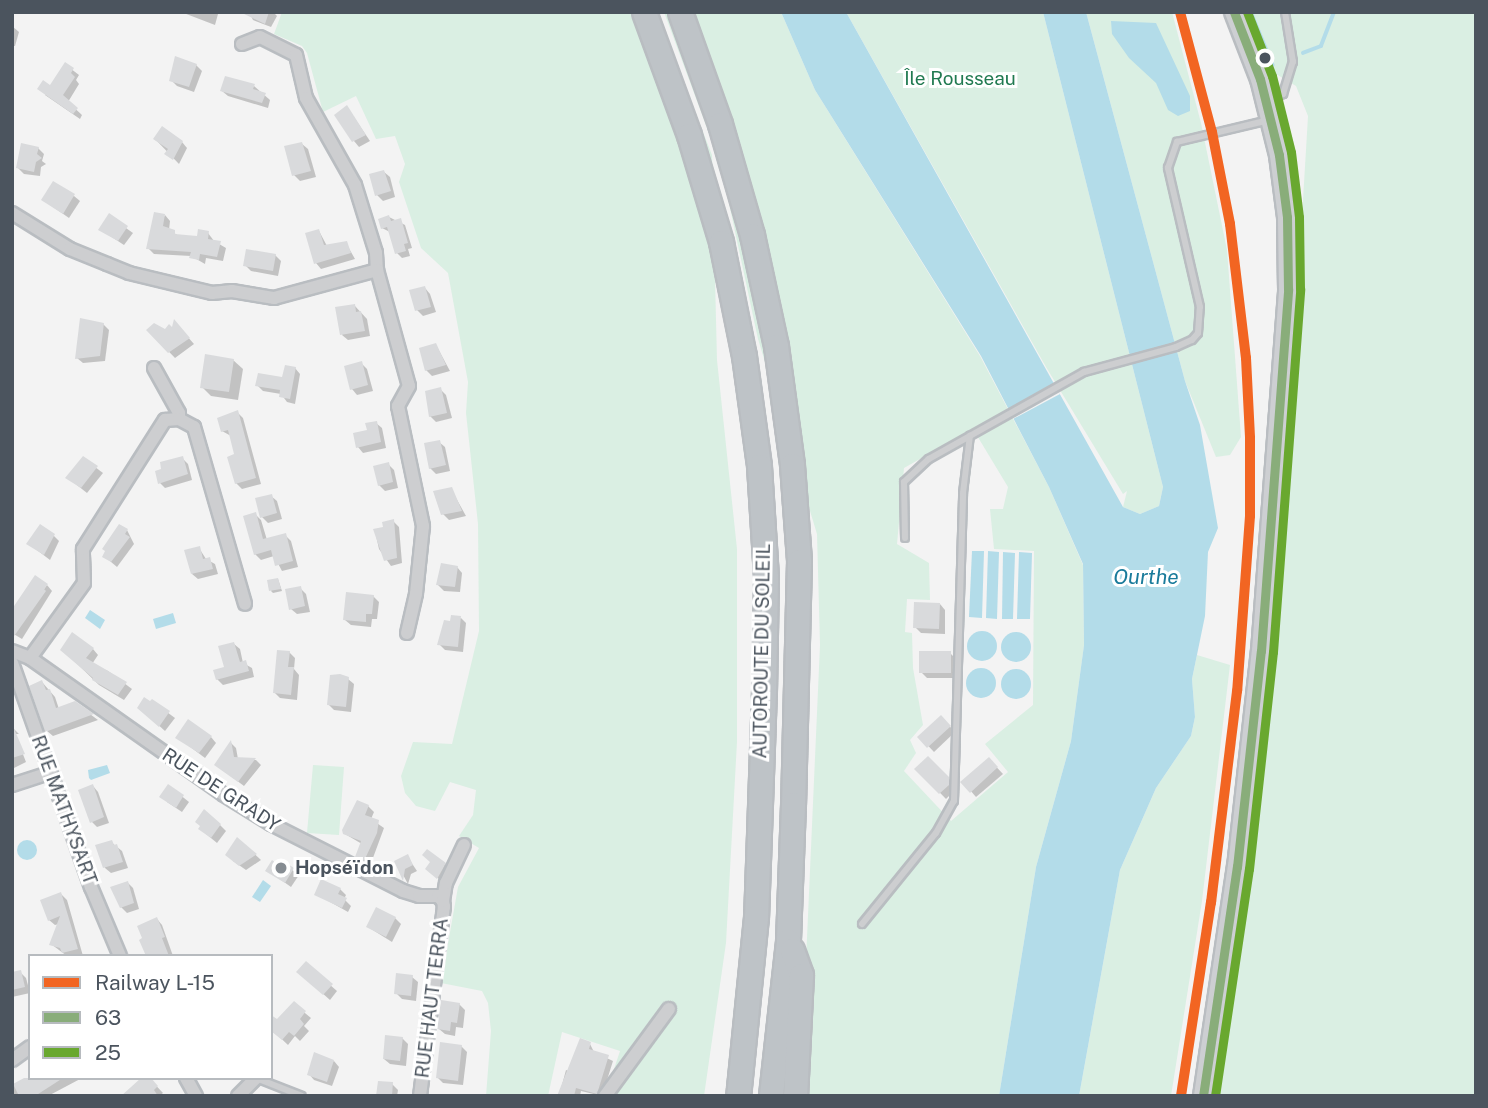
<!DOCTYPE html>
<meta charset="utf-8">
<style>
body{margin:0}
#map{position:relative;width:1488px;height:1108px;overflow:hidden;background:#f3f3f3;font-family:"Public Sans",sans-serif}
div>[style]{position:absolute}
[style*='--x']{left:calc(var(--x)*1px);top:calc(var(--y)*1px);width:calc(var(--w)*1px);rotate:calc(var(--a)*1deg)}
.green>*{inset:0;background:#daefe3}
.water>*{inset:0;background:#b3dce9}
.round{border-radius:50%}
.pier>*{inset:0;background:#f3f3f3}
.shadow>*{inset:0;background:#0003}
.stream>*{height:3.5px;margin:-1.75px;padding:0 1.75px;transform-origin:1.75px;border-radius:1.75px;background:#b3dce9}
.building>*{inset:0;background:#d9dadc}
.roads{filter:drop-shadow(2px 0 #b9bdc1) drop-shadow(-2px 0 #b9bdc1) drop-shadow(0 2px #b9bdc1) drop-shadow(0 -2px #b9bdc1)}
.service>*{height:6px;margin:-3px;padding:0 3px;transform-origin:3px;border-radius:3px;background:#cdced0}
.minor>*{height:12px;margin:-6px;padding:0 6px;transform-origin:6px;border-radius:6px;background:#cdced0}
.secondary>*{height:18px;margin:-9px;padding:0 9px;transform-origin:9px;border-radius:9px;background:#cdcfd2}
.motorway>*{height:23px;margin:-11.5px;padding:0 11.5px;transform-origin:11.5px;border-radius:11.5px;background:#bec3c7}
.bus-1>*{height:9px;margin:-4.5px;padding:0 4.5px;transform-origin:4.5px;border-radius:4.5px;background:#89ad7a}
.bus-2>*{height:9px;margin:-4.5px;padding:0 4.5px;transform-origin:4.5px;border-radius:4.5px;background:#69a82f}
.rail-1>*{height:10px;margin:-5px;padding:0 5px;transform-origin:5px;border-radius:5px;background:#f26522}
.dots>*{width:19px;height:19px;translate:-50% -50%;box-sizing:border-box;border:4px solid #fff;border-radius:50%}
span{translate:-50% -50%;white-space:nowrap;text-align:center;line-height:1.15;-webkit-text-stroke:6px #fff;paint-order:stroke}
.park-label{font-size:19px;color:#217a51}
.street-label{font-size:19px;color:#4b545e}
.poi-label{font-size:19px;color:#4b545e;font-weight:700}
.left{translate:0 -50%;text-align:left}
.water-label{font-size:21px;color:#1a7b9b;font-style:italic}
.frame{position:absolute;inset:0;border:14px solid #4b545e;pointer-events:none}
.legend{position:absolute;left:28px;top:954px;width:245px;height:126px;box-sizing:border-box;background:#fff;border:2px solid #b7bbbf;margin:0;padding:9px 12px;list-style:none;font-size:21px;color:#4b545e}
.legend li{display:flex;align-items:center;gap:14px;height:35px}
.legend b{width:35px;border:2px solid #b7bbbf}
</style>
<div id="map">
<div class="green">
<i style="clip-path:polygon(282px 12px,656px 12px,712px 155px,717px 360px,737px 549px,737px 742px,726px 943px,704px 1096px,605px 1096px,620px 1051px,562px 1032px,548px 1096px,486px 1096px,491px 1031px,488px 1003px,482px 991px,441px 983px,458px 887px,479px 848px,459px 836px,473px 815px,476px 790px,450px 782px,435px 811px,416px 806px,405px 793px,401px 776px,413px 742px,452px 744px,479px 631px,478px 524px,466px 413px,468px 382px,448px 273px,421px 248px,399px 182px,405px 164px,395px 136px,376px 139px,356px 96px,323px 112px,307px 53px,302px 46px,274px 34px)"></i>
<i style="clip-path:polygon(evenodd,664px 12px,781px 12px,815px 90px,980px 356px,1049px 487px,1083px 565px,1084px 645px,1071px 741px,1036px 867px,999px 1096px,800px 1096px,820px 645px,817px 534px,758px 339px,721px 166px,664px 12px,973px 429px,1008px 487px,1003px 509px,990px 509px,994px 549px,1034px 551px,1033px 705px,985px 744px,1008px 772px,951px 821px,904px 771px,916px 753px,910px 740px,923px 725px,913px 668px,912px 633px,905px 632px,907px 599px,930px 600px,929px 563px,897px 544px,904px 468px,973px 429px)"></i>
<i style="clip-path:polygon(846px 12px,1043px 12px,1163px 487px,1159px 506px,1140px 514px,1123px 507px,1127px 491px,1123px 494px,1046px 367px)"></i>
<i style="clip-path:polygon(1086px 12px,1172px 12px,1201px 123px,1227px 250px,1241px 437px,1230px 455px,1216px 457px,1185px 381px)"></i>
<i style="clip-path:polygon(1242px 12px,1476px 12px,1476px 1096px,1207px 1096px,1263px 674px,1290px 419px,1308px 116px,1296px 86px,1271px 71px)"></i>
<i style="clip-path:polygon(1197px 655px,1230px 665px,1202px 901px,1171px 1096px,1079px 1096px,1120px 870px,1156px 788px,1191px 736px,1195px 717px,1192px 679px)"></i>
<i style="clip-path:polygon(313px 765px,344px 767px,339px 835px,307px 833px)"></i>
</div>
<div class="water">
<i style="clip-path:polygon(781px 12px,846px 12px,1123px 507px,1140px 514px,1159px 506px,1163px 487px,1043px 12px,1086px 12px,1185px 381px,1200px 425px,1218px 528px,1208px 552px,1205px 616px,1192px 679px,1195px 717px,1191px 736px,1156px 788px,1120px 870px,1079px 1096px,999px 1096px,1036px 867px,1071px 741px,1084px 645px,1083px 564px,1049px 487px,981px 356px,815px 90px)"></i>
<i style="clip-path:polygon(1111px 21px,1156px 23px,1190px 96px,1190px 111px,1178px 116px,1168px 110px,1156px 83px,1129px 58px,1112px 34px)"></i>
<i style="clip-path:polygon(972px 551px,984px 551px,982px 618px,969px 617px)"></i>
<i style="clip-path:polygon(988px 551px,999px 552px,997px 619px,986px 618px)"></i>
<i style="clip-path:polygon(1003px 552px,1015px 553px,1013px 619px,1002px 619px)"></i>
<i style="clip-path:polygon(1019px 552px,1032px 553px,1030px 619px,1017px 619px)"></i>
<i style="clip-path:polygon(90px 610px,105px 620px,100px 629px,85px 618px)"></i>
<i style="clip-path:polygon(173px 613px,176px 623px,156px 629px,153px 619px)"></i>
<i class="round" style="left:967px;top:631px;width:30px;height:30px"></i>
<i class="round" style="left:1001px;top:632px;width:30px;height:30px"></i>
<i class="round" style="left:966px;top:668px;width:30px;height:30px"></i>
<i class="round" style="left:1001px;top:669px;width:30px;height:30px"></i>
<i style="clip-path:polygon(107px 765px,110px 773px,91px 780px,89px 778px,88px 770px)"></i>
<i class="round" style="left:17px;top:840px;width:20px;height:20px"></i>
<i style="clip-path:polygon(263px 880px,271px 886px,260px 902px,252px 897px)"></i>
</div>
<div class="pier">
<i style="clip-path:polygon(1055px 385px,1060px 394px,1013px 419px,1008px 410px)"></i>
</div>
<div class="shadow">
<i style="clip-path:polygon(181px 12px,216px 12px,218px 14px,215px 25px)"></i>
<i style="clip-path:polygon(249px 12px,273px 12px,277px 16px,271px 27px,253px 20px)"></i>
<i style="clip-path:polygon(12px 26px,19px 32px,15px 46px,12px 46px)"></i>
<i style="clip-path:polygon(66px 65px,79px 75px,76px 80px,79px 84px,68px 102px,82px 115px,80px 119px,45px 95px)"></i>
<i style="clip-path:polygon(196px 65px,202px 71px,194px 92px,177px 86px,171px 80px)"></i>
<i style="clip-path:polygon(254px 86px,270px 100px,268px 108px,228px 96px,222px 91px)"></i>
<i style="clip-path:polygon(347px 107px,370px 141px,359px 147px,354px 141px)"></i>
<i style="clip-path:polygon(155px 139px,182px 142px,187px 148px,179px 164px)"></i>
<i style="clip-path:polygon(302px 144px,308px 149px,316px 177px,300px 181px,294px 175px)"></i>
<i style="clip-path:polygon(38px 148px,44px 154px,42px 161px,46px 164px,41px 167px,40px 176px,24px 174px,18px 168px)"></i>
<i style="clip-path:polygon(384px 172px,390px 177px,395px 197px,383px 201px,377px 195px)"></i>
<i style="clip-path:polygon(74px 196px,80px 201px,69px 218px,43px 200px)"></i>
<i style="clip-path:polygon(165px 215px,170px 221px,169px 230px,179px 236px,198px 238px,208px 233px,214px 241px,226px 248px,223px 261px,206px 258px,205px 264px,191px 256px,154px 254px,148px 248px)"></i>
<i style="clip-path:polygon(109px 216px,133px 233px,124px 245px,101px 230px)"></i>
<i style="clip-path:polygon(389px 217px,405px 225px,412px 248px,408px 249px,410px 256px,402px 258px,397px 253px,390px 232px,382px 228px)"></i>
<i style="clip-path:polygon(319px 231px,327px 246px,346px 243px,355px 259px,321px 269px,316px 263px)"></i>
<i style="clip-path:polygon(275px 255px,281px 261px,278px 276px,251px 271px,245px 265px)"></i>
<i style="clip-path:polygon(425px 288px,430px 294px,436px 312px,423px 316px,417px 310px)"></i>
<i style="clip-path:polygon(354px 305px,367px 319px,370px 336px,348px 340px,342px 335px)"></i>
<i style="clip-path:polygon(81px 320px,103px 324px,109px 330px,105px 361px,83px 363px,77px 358px)"></i>
<i style="clip-path:polygon(179px 327px,194px 344px,175px 358px,148px 330px,165px 331px)"></i>
<i style="clip-path:polygon(436px 345px,450px 371px,432px 376px,426px 370px)"></i>
<i style="clip-path:polygon(233px 360px,243px 369px,238px 400px,211px 396px,202px 387px)"></i>
<i style="clip-path:polygon(361px 363px,367px 369px,373px 391px,357px 395px,352px 389px)"></i>
<i style="clip-path:polygon(295px 368px,300px 374px,295px 404px,287px 402px,281px 394px,263px 391px,257px 385px,284px 379px)"></i>
<i style="clip-path:polygon(440px 389px,446px 395px,452px 418px,436px 422px,430px 416px)"></i>
<i style="clip-path:polygon(237px 412px,243px 418px,261px 484px,242px 489px,236px 483px,237px 456px,231px 436px,222px 431px)"></i>
<i style="clip-path:polygon(376px 423px,382px 428px,386px 448px,363px 453px,358px 447px)"></i>
<i style="clip-path:polygon(439px 442px,445px 447px,450px 471px,436px 474px,430px 468px)"></i>
<i style="clip-path:polygon(83px 458px,103px 473px,87px 493px,68px 478px)"></i>
<i style="clip-path:polygon(182px 458px,188px 464px,192px 480px,165px 488px,160px 483px)"></i>
<i style="clip-path:polygon(388px 464px,394px 470px,398px 488px,385px 491px,379px 485px)"></i>
<i style="clip-path:polygon(451px 489px,466px 516px,449px 520px,443px 514px)"></i>
<i style="clip-path:polygon(271px 496px,277px 501px,282px 519px,268px 523px,262px 517px)"></i>
<i style="clip-path:polygon(255px 514px,261px 520px,267px 540px,285px 535px,291px 541px,298px 567px,282px 571px,274px 556px,261px 560px,255px 554px)"></i>
<i style="clip-path:polygon(393px 521px,399px 527px,402px 563px,391px 566px,379px 549px,375px 531px,385px 528px)"></i>
<i style="clip-path:polygon(127px 530px,134px 544px,117px 567px,104px 556px)"></i>
<i style="clip-path:polygon(53px 535px,59px 541px,50px 560px,29px 544px)"></i>
<i style="clip-path:polygon(199px 548px,206px 559px,215px 564px,218px 574px,198px 579px,192px 574px)"></i>
<i style="clip-path:polygon(457px 567px,462px 573px,460px 592px,444px 591px,438px 585px)"></i>
<i style="clip-path:polygon(278px 579px,282px 591px,273px 593px,271px 591px)"></i>
<i style="clip-path:polygon(47px 585px,52px 591px,22px 639px,12px 633px)"></i>
<i style="clip-path:polygon(300px 588px,306px 594px,310px 612px,297px 614px,291px 609px)"></i>
<i style="clip-path:polygon(373px 596px,379px 602px,377px 619px,372px 619px,371px 627px,351px 625px,345px 620px)"></i>
<i style="clip-path:polygon(940px 604px,945px 610px,945px 634px,921px 633px,915px 627px)"></i>
<i style="clip-path:polygon(461px 618px,466px 623px,463px 652px,445px 650px,439px 644px,452px 623px)"></i>
<i style="clip-path:polygon(234px 644px,240px 649px,243px 663px,252px 668px,254px 677px,223px 685px,217px 679px,226px 668px)"></i>
<i style="clip-path:polygon(93px 649px,98px 655px,92px 664px,108px 671px,132px 689px,124px 700px,99px 685px,68px 655px)"></i>
<i style="clip-path:polygon(289px 652px,295px 658px,294px 669px,299px 675px,297px 700px,280px 698px,274px 692px)"></i>
<i style="clip-path:polygon(950px 653px,956px 659px,956px 678px,927px 678px,921px 672px)"></i>
<i style="clip-path:polygon(348px 679px,354px 684px,351px 712px,334px 710px,328px 704px)"></i>
<i style="clip-path:polygon(42px 682px,55px 697px,59px 709px,75px 703px,98px 720px,53px 736px,47px 731px)"></i>
<i style="clip-path:polygon(152px 701px,175px 718px,165px 731px,145px 713px)"></i>
<i style="clip-path:polygon(941px 717px,955px 732px,934px 752px,920px 737px)"></i>
<i style="clip-path:polygon(14px 729px,19px 734px,15px 734px,26px 762px,12px 769px)"></i>
<i style="clip-path:polygon(177px 737px,211px 737px,216px 743px,205px 758px)"></i>
<i style="clip-path:polygon(231px 743px,236px 748px,238px 759px,256px 760px,261px 765px,244px 786px,216px 765px)"></i>
<i style="clip-path:polygon(928px 758px,954px 784px,954px 791px,946px 799px,917px 769px)"></i>
<i style="clip-path:polygon(989px 759px,1003px 774px,976px 797px,963px 782px)"></i>
<i style="clip-path:polygon(93px 786px,98px 792px,109px 823px,97px 827px,92px 822px)"></i>
<i style="clip-path:polygon(169px 786px,189px 802px,182px 812px,167px 802px)"></i>
<i style="clip-path:polygon(368px 806px,374px 812px,371px 819px,384px 828px,370px 866px,357px 857px,362px 844px,345px 834px)"></i>
<i style="clip-path:polygon(220px 825px,226px 831px,217px 843px,200px 829px)"></i>
<i style="clip-path:polygon(238px 839px,261px 860px,246px 870px,233px 861px)"></i>
<i style="clip-path:polygon(111px 842px,122px 851px,128px 868px,111px 873px,105px 868px,98px 846px)"></i>
<i style="clip-path:polygon(407px 856px,417px 871px,411px 874px,408px 884px,396px 862px)"></i>
<i style="clip-path:polygon(280px 861px,299px 875px,291px 887px,267px 870px)"></i>
<i style="clip-path:polygon(433px 863px,445px 864px,450px 870px,444px 883px,433px 874px)"></i>
<i style="clip-path:polygon(128px 883px,133px 888px,139px 909px,127px 913px,121px 907px)"></i>
<i style="clip-path:polygon(340px 889px,346px 895px,344px 899px,351px 906px,348px 912px,316px 894px)"></i>
<i style="clip-path:polygon(61px 894px,67px 900px,83px 956px,67px 956px,51px 944px,59px 924px,55px 925px,49px 920px)"></i>
<i style="clip-path:polygon(395px 918px,401px 924px,392px 942px,368px 927px)"></i>
<i style="clip-path:polygon(157px 919px,162px 925px,173px 956px,151px 956px)"></i>
<i style="clip-path:polygon(306px 964px,337px 991px,330px 1000px,304px 977px)"></i>
<i style="clip-path:polygon(20px 972px,26px 978px,30px 993px,12px 997px,12px 974px)"></i>
<i style="clip-path:polygon(412px 977px,418px 982px,416px 1001px,402px 999px,396px 993px)"></i>
<i style="clip-path:polygon(294px 1004px,311px 1018px,304px 1026px,309px 1031px,300px 1041px,295px 1036px,288px 1045px,271px 1029px)"></i>
<i style="clip-path:polygon(459px 1004px,465px 1010px,463px 1028px,456px 1027px,455px 1036px,445px 1034px,439px 1029px)"></i>
<i style="clip-path:polygon(402px 1038px,408px 1044px,406px 1066px,390px 1064px,384px 1059px)"></i>
<i style="clip-path:polygon(590px 1044px,594px 1052px,613px 1061px,602px 1096px,581px 1091px,580px 1096px,559px 1096px,566px 1070px,571px 1072px)"></i>
<i style="clip-path:polygon(461px 1046px,467px 1052px,463px 1085px,443px 1083px,438px 1078px)"></i>
<i style="clip-path:polygon(334px 1061px,339px 1067px,332px 1086px,314px 1080px,309px 1074px)"></i>
<i style="clip-path:polygon(30px 1077px,30px 1078px,82px 1078px,48px 1096px,12px 1096px,12px 1086px)"></i>
<i style="clip-path:polygon(149px 1078px,163px 1093px,159px 1096px,123px 1096px)"></i>
<i style="clip-path:polygon(392px 1084px,398px 1090px,397px 1096px,378px 1096px)"></i>
</div>
<div class="stream">
<i style="--x:1251;--y:12;--w:57;--a:67.5"></i>
<i style="--x:1303;--y:53;--w:19;--a:-21"></i>
<i style="--x:1321;--y:46;--w:36;--a:-69"></i>
</div>
<div class="building">
<i style="clip-path:polygon(240px 12px,269px 12px,265px 24px)"></i>
<i style="clip-path:polygon(175px 56px,197px 64px,189px 87px,169px 81px)"></i>
<i style="clip-path:polygon(65px 62px,74px 68px,71px 73px,75px 77px,63px 95px,78px 108px,73px 114px,37px 89px,43px 80px,50px 85px)"></i>
<i style="clip-path:polygon(225px 76px,255px 84px,253px 89px,266px 93px,262px 103px,220px 91px)"></i>
<i style="clip-path:polygon(347px 105px,366px 135px,352px 142px,334px 115px)"></i>
<i style="clip-path:polygon(162px 126px,183px 141px,173px 160px,164px 154px,168px 149px,153px 139px)"></i>
<i style="clip-path:polygon(302px 142px,311px 171px,292px 176px,284px 146px)"></i>
<i style="clip-path:polygon(21px 143px,39px 147px,37px 154px,42px 158px,36px 162px,34px 172px,16px 168px)"></i>
<i style="clip-path:polygon(384px 170px,391px 191px,375px 196px,369px 174px)"></i>
<i style="clip-path:polygon(53px 181px,75px 194px,63px 214px,41px 200px)"></i>
<i style="clip-path:polygon(154px 212px,165px 214px,163px 226px,175px 230px,175px 234px,197px 236px,198px 229px,209px 231px,208px 239px,221px 241px,217px 257px,200px 254px,199px 260px,189px 258px,191px 252px,146px 249px)"></i>
<i style="clip-path:polygon(109px 213px,128px 226px,118px 241px,98px 230px)"></i>
<i style="clip-path:polygon(389px 215px,391px 221px,401px 218px,408px 243px,404px 244px,406px 251px,395px 254px,387px 227px,381px 229px,378px 219px)"></i>
<i style="clip-path:polygon(319px 229px,324px 245px,347px 241px,351px 253px,314px 264px,305px 233px)"></i>
<i style="clip-path:polygon(246px 249px,276px 254px,273px 271px,243px 266px)"></i>
<i style="clip-path:polygon(425px 286px,431px 307px,415px 311px,409px 290px)"></i>
<i style="clip-path:polygon(355px 304px,356px 312px,361px 311px,365px 331px,340px 335px,335px 307px)"></i>
<i style="clip-path:polygon(80px 318px,104px 323px,100px 356px,75px 359px)"></i>
<i style="clip-path:polygon(174px 319px,190px 338px,168px 353px,146px 330px,154px 323px,165px 329px,169px 324px,172px 327px)"></i>
<i style="clip-path:polygon(436px 343px,446px 365px,425px 371px,419px 348px)"></i>
<i style="clip-path:polygon(205px 354px,234px 359px,229px 392px,200px 388px)"></i>
<i style="clip-path:polygon(362px 361px,368px 385px,350px 390px,344px 366px)"></i>
<i style="clip-path:polygon(285px 365px,296px 367px,290px 399px,279px 397px,280px 390px,255px 386px,258px 373px,282px 377px)"></i>
<i style="clip-path:polygon(441px 387px,447px 413px,429px 417px,425px 391px)"></i>
<i style="clip-path:polygon(238px 410px,256px 478px,235px 484px,227px 457px,234px 454px,228px 430px,221px 432px,217px 418px)"></i>
<i style="clip-path:polygon(377px 421px,381px 442px,356px 448px,353px 433px,367px 430px,365px 423px)"></i>
<i style="clip-path:polygon(440px 440px,446px 465px,429px 469px,424px 443px)"></i>
<i style="clip-path:polygon(83px 456px,98px 466px,81px 488px,65px 478px)"></i>
<i style="clip-path:polygon(183px 456px,188px 474px,158px 484px,155px 471px,161px 469px,160px 462px)"></i>
<i style="clip-path:polygon(389px 462px,393px 482px,378px 486px,373px 466px)"></i>
<i style="clip-path:polygon(452px 487px,462px 511px,441px 515px,433px 491px)"></i>
<i style="clip-path:polygon(272px 494px,277px 513px,260px 518px,255px 498px)"></i>
<i style="clip-path:polygon(256px 512px,263px 539px,286px 533px,293px 561px,275px 566px,271px 550px,254px 555px,243px 516px)"></i>
<i style="clip-path:polygon(394px 519px,397px 558px,384px 561px,373px 529px,383px 527px,382px 522px)"></i>
<i style="clip-path:polygon(40px 524px,55px 534px,44px 555px,26px 544px)"></i>
<i style="clip-path:polygon(119px 524px,128px 529px,125px 534px,130px 537px,111px 562px,102px 557px,105px 551px,102px 549px)"></i>
<i style="clip-path:polygon(200px 546px,203px 559px,210px 557px,213px 569px,191px 574px,184px 550px)"></i>
<i style="clip-path:polygon(441px 563px,458px 566px,455px 587px,436px 585px)"></i>
<i style="clip-path:polygon(35px 575px,48px 584px,44px 589px,46px 591px,12px 639px,12px 609px)"></i>
<i style="clip-path:polygon(278px 578px,281px 589px,269px 591px,267px 580px)"></i>
<i style="clip-path:polygon(301px 586px,305px 606px,289px 610px,285px 589px)"></i>
<i style="clip-path:polygon(346px 592px,374px 595px,372px 614px,366px 614px,366px 622px,343px 620px)"></i>
<i style="clip-path:polygon(914px 602px,940px 603px,939px 629px,913px 628px)"></i>
<i style="clip-path:polygon(451px 615px,461px 616px,458px 647px,437px 645px,444px 620px,450px 621px)"></i>
<i style="clip-path:polygon(72px 632px,94px 648px,86px 658px,127px 682px,118px 695px,92px 680px,93px 678px,60px 650px)"></i>
<i style="clip-path:polygon(234px 642px,240px 662px,246px 660px,249px 671px,216px 680px,213px 670px,224px 667px,218px 646px)"></i>
<i style="clip-path:polygon(277px 650px,290px 651px,288px 667px,294px 667px,291px 695px,273px 693px)"></i>
<i style="clip-path:polygon(919px 651px,951px 651px,951px 673px,919px 673px)"></i>
<i style="clip-path:polygon(340px 674px,349px 677px,346px 707px,327px 705px,330px 675px)"></i>
<i style="clip-path:polygon(42px 680px,46px 690px,50px 689px,56px 708px,75px 701px,94px 714px,45px 732px,29px 686px)"></i>
<i style="clip-path:polygon(144px 697px,150px 701px,152px 699px,170px 711px,159px 727px,137px 708px)"></i>
<i style="clip-path:polygon(941px 715px,951px 726px,927px 748px,917px 737px)"></i>
<i style="clip-path:polygon(188px 719px,212px 736px,199px 753px,175px 738px)"></i>
<i style="clip-path:polygon(12px 724px,25px 754px,12px 758px)"></i>
<i style="clip-path:polygon(231px 740px,234px 757px,256px 758px,238px 782px,214px 765px)"></i>
<i style="clip-path:polygon(928px 756px,949px 777px,949px 785px,939px 794px,914px 769px)"></i>
<i style="clip-path:polygon(989px 757px,998px 767px,970px 793px,960px 782px)"></i>
<i style="clip-path:polygon(93px 784px,104px 817px,90px 823px,78px 790px)"></i>
<i style="clip-path:polygon(168px 784px,184px 795px,176px 808px,159px 797px)"></i>
<i style="clip-path:polygon(357px 800px,369px 805px,365px 815px,379px 820px,377px 833px,364px 861px,355px 857px,361px 841px,343px 834px,342px 830px)"></i>
<i style="clip-path:polygon(204px 809px,221px 824px,211px 838px,198px 829px,200px 826px,195px 822px)"></i>
<i style="clip-path:polygon(237px 837px,257px 854px,239px 866px,225px 855px)"></i>
<i style="clip-path:polygon(112px 840px,114px 845px,117px 844px,123px 862px,103px 868px,95px 845px)"></i>
<i style="clip-path:polygon(427px 849px,446px 863px,437px 879px,425px 869px,430px 862px,422px 855px)"></i>
<i style="clip-path:polygon(408px 854px,413px 865px,405px 869px,403px 881px,394px 861px)"></i>
<i style="clip-path:polygon(280px 859px,294px 868px,285px 883px,265px 871px,272px 860px,276px 863px)"></i>
<i style="clip-path:polygon(321px 879px,341px 888px,338px 894px,347px 898px,342px 908px,314px 895px)"></i>
<i style="clip-path:polygon(128px 881px,134px 903px,120px 908px,110px 887px)"></i>
<i style="clip-path:polygon(61px 892px,78px 949px,62px 953px,60px 948px,49px 945px,60px 916px,48px 921px,40px 900px)"></i>
<i style="clip-path:polygon(376px 907px,396px 917px,386px 937px,366px 927px)"></i>
<i style="clip-path:polygon(157px 917px,165px 937px,162px 938px,169px 956px,146px 956px,139px 940px,142px 938px,137px 926px)"></i>
<i style="clip-path:polygon(306px 961px,333px 984px,323px 995px,296px 972px)"></i>
<i style="clip-path:polygon(21px 970px,25px 987px,12px 990px,12px 972px)"></i>
<i style="clip-path:polygon(396px 973px,413px 975px,411px 996px,394px 994px)"></i>
<i style="clip-path:polygon(441px 1000px,460px 1003px,457px 1023px,451px 1022px,450px 1031px,437px 1029px)"></i>
<i style="clip-path:polygon(294px 1001px,306px 1011px,300px 1019px,304px 1024px,294px 1036px,289px 1032px,282px 1040px,271px 1031px,271px 1015px,277px 1019px)"></i>
<i style="clip-path:polygon(385px 1035px,403px 1037px,400px 1061px,383px 1059px)"></i>
<i style="clip-path:polygon(580px 1038px,591px 1042px,589px 1049px,609px 1055px,597px 1094px,576px 1088px,574px 1096px,557px 1096px)"></i>
<i style="clip-path:polygon(440px 1042px,462px 1045px,458px 1081px,436px 1078px)"></i>
<i style="clip-path:polygon(314px 1052px,334px 1060px,327px 1082px,307px 1075px)"></i>
<i style="clip-path:polygon(24px 1078px,63px 1078px,35px 1096px,19px 1096px,13px 1084px)"></i>
<i style="clip-path:polygon(141px 1078px,151px 1078px,158px 1086px,154px 1090px,158px 1096px,121px 1096px)"></i>
<i style="clip-path:polygon(378px 1081px,393px 1082px,392px 1096px,376px 1096px)"></i>
</div>
<div class="roads">
<div class="service">
<i style="--x:1269;--y:101;--w:16;--a:-27"></i>
<i style="--x:1283;--y:94;--w:34;--a:-73"></i>
<i style="--x:1293;--y:62;--w:51;--a:-99.1"></i>
<i style="--x:905;--y:538;--w:56;--a:-91"></i>
<i style="--x:904;--y:482;--w:34;--a:-43"></i>
<i style="--x:929;--y:459;--w:178;--a:-29.3"></i>
<i style="--x:1084;--y:372;--w:95;--a:-15.2"></i>
<i style="--x:1176;--y:347;--w:17;--a:-24"></i>
<i style="--x:1192;--y:340;--w:9;--a:-49"></i>
<i style="--x:1198;--y:333;--w:26;--a:-86"></i>
<i style="--x:1200;--y:307;--w:143;--a:-103"></i>
<i style="--x:1168;--y:168;--w:28;--a:-71"></i>
<i style="--x:1177;--y:142;--w:95;--a:-13.4"></i>
<i style="--x:862;--y:924;--w:117;--a:-50.9"></i>
<i style="--x:936;--y:833;--w:37;--a:-61"></i>
<i style="--x:954;--y:801;--w:308;--a:-88.3"></i>
<i style="--x:963;--y:493;--w:58;--a:-83.1"></i>
<i style="--x:256;--y:1078;--w:49;--a:21.4"></i>
</div>
<div class="minor">
<i style="--x:242;--y:44;--w:19;--a:-21"></i>
<i style="--x:260;--y:37;--w:40;--a:26.6"></i>
<i style="--x:296;--y:55;--w:44;--a:76.9"></i>
<i style="--x:306;--y:98;--w:100;--a:60.6"></i>
<i style="--x:355;--y:185;--w:71;--a:72.8"></i>
<i style="--x:376;--y:253;--w:17;--a:87"></i>
<i style="--x:377;--y:270;--w:120;--a:74.6"></i>
<i style="--x:409;--y:386;--w:23;--a:119"></i>
<i style="--x:398;--y:406;--w:123;--a:78.2"></i>
<i style="--x:423;--y:526;--w:68;--a:95.9"></i>
<i style="--x:416;--y:594;--w:40;--a:103"></i>
<i style="--x:12;--y:213;--w:68;--a:31.8"></i>
<i style="--x:70;--y:249;--w:40;--a:22"></i>
<i style="--x:107;--y:264;--w:24;--a:22"></i>
<i style="--x:129;--y:273;--w:85;--a:13.5"></i>
<i style="--x:212;--y:293;--w:20;--a:-6"></i>
<i style="--x:232;--y:291;--w:43;--a:9.5"></i>
<i style="--x:274;--y:298;--w:107;--a:-15.2"></i>
<i style="--x:154;--y:368;--w:51;--a:60.9"></i>
<i style="--x:179;--y:413;--w:6;--a:90"></i>
<i style="--x:12;--y:651;--w:19;--a:21"></i>
<i style="--x:30;--y:658;--w:237;--a:35.2"></i>
<i style="--x:224;--y:795;--w:55;--a:31.7"></i>
<i style="--x:271;--y:824;--w:148;--a:26.9"></i>
<i style="--x:403;--y:891;--w:17;--a:17"></i>
<i style="--x:419;--y:896;--w:19;--a:0"></i>
<i style="--x:438;--y:896;--w:7;--a:45"></i>
<i style="--x:30;--y:658;--w:92;--a:-54.2"></i>
<i style="--x:84;--y:583;--w:34;--a:-92"></i>
<i style="--x:83;--y:549;--w:153;--a:-57.6"></i>
<i style="--x:165;--y:420;--w:14;--a:-4"></i>
<i style="--x:179;--y:419;--w:17;--a:28"></i>
<i style="--x:194;--y:427;--w:184;--a:73.9"></i>
<i style="--x:12;--y:663;--w:238;--a:70.6"></i>
<i style="--x:91;--y:887;--w:75;--a:67.2"></i>
<i style="--x:12;--y:785;--w:40;--a:-18"></i>
<i style="--x:12;--y:1060;--w:22;--a:-36"></i>
<i style="--x:186;--y:1078;--w:21;--a:61"></i>
<i style="--x:238;--y:1096;--w:25;--a:-45"></i>
<i style="--x:420;--y:1096;--w:191;--a:-82.8"></i>
<i style="--x:444;--y:907;--w:6;--a:-99"></i>
<i style="--x:443;--y:901;--w:18;--a:-81"></i>
<i style="--x:446;--y:883;--w:42;--a:-64.7"></i>
<i style="--x:605;--y:1096;--w:108;--a:-53.7"></i>
</div>
<div class="secondary">
<i style="--x:1203;--y:1096;--w:232;--a:-81.6"></i>
<i style="--x:1237;--y:867;--w:217;--a:-83.7"></i>
<i style="--x:1261;--y:651;--w:363;--a:-85.7"></i>
<i style="--x:1288;--y:289;--w:72;--a:-90.8"></i>
<i style="--x:1287;--y:217;--w:63;--a:-97.4"></i>
<i style="--x:1279;--y:155;--w:78;--a:-104"></i>
<i style="--x:1260;--y:79;--w:72;--a:-111.2"></i>
</div>
<div class="motorway">
<i style="--x:644;--y:12;--w:131;--a:69.9"></i>
<i style="--x:689;--y:135;--w:112;--a:73.3"></i>
<i style="--x:721;--y:242;--w:116;--a:78.6"></i>
<i style="--x:744;--y:356;--w:111;--a:82.2"></i>
<i style="--x:759;--y:466;--w:112;--a:86.4"></i>
<i style="--x:766;--y:578;--w:112;--a:91"></i>
<i style="--x:764;--y:690;--w:227;--a:92"></i>
<i style="--x:756;--y:917;--w:180;--a:95.7"></i>
<i style="--x:680;--y:12;--w:119;--a:70.3"></i>
<i style="--x:720;--y:124;--w:116;--a:73.9"></i>
<i style="--x:752;--y:235;--w:114;--a:77.8"></i>
<i style="--x:776;--y:346;--w:120;--a:82.3"></i>
<i style="--x:792;--y:465;--w:96;--a:85.8"></i>
<i style="--x:799;--y:561;--w:243;--a:91.4"></i>
<i style="--x:793;--y:804;--w:137;--a:92.1"></i>
<i style="--x:788;--y:941;--w:156;--a:96.3"></i>
<i style="--x:792;--y:950;--w:27;--a:70"></i>
<i style="--x:801;--y:975;--w:121;--a:92.8"></i>
</div>
</div>
<div class="bus-1">
<i style="--x:1203;--y:1096;--w:232;--a:-81.6"></i>
<i style="--x:1237;--y:867;--w:217;--a:-83.7"></i>
<i style="--x:1261;--y:651;--w:363;--a:-85.7"></i>
<i style="--x:1288;--y:289;--w:72;--a:-90.8"></i>
<i style="--x:1287;--y:217;--w:63;--a:-97.4"></i>
<i style="--x:1279;--y:155;--w:78;--a:-104"></i>
<i style="--x:1260;--y:79;--w:72;--a:-111.2"></i>
</div>
<div class="bus-2">
<i style="--x:1215;--y:1096;--w:230;--a:-81.5"></i>
<i style="--x:1249;--y:869;--w:218;--a:-83.7"></i>
<i style="--x:1273;--y:652;--w:364;--a:-85.7"></i>
<i style="--x:1300;--y:289;--w:72;--a:-90.8"></i>
<i style="--x:1299;--y:217;--w:65;--a:-97"></i>
<i style="--x:1291;--y:152;--w:78;--a:-104"></i>
<i style="--x:1272;--y:76;--w:69;--a:-111.3"></i>
</div>
<div class="rail-1">
<i style="--x:1180;--y:12;--w:124;--a:75.1"></i>
<i style="--x:1212;--y:132;--w:94;--a:78.9"></i>
<i style="--x:1230;--y:224;--w:135;--a:83.2"></i>
<i style="--x:1246;--y:358;--w:80;--a:87.1"></i>
<i style="--x:1250;--y:438;--w:78;--a:90"></i>
<i style="--x:1250;--y:516;--w:175;--a:94.2"></i>
<i style="--x:1237;--y:691;--w:213;--a:97"></i>
<i style="--x:1211;--y:902;--w:196;--a:98.8"></i>
</div>
<div class="dots">
<i style="left:1265px;top:58px;background:#4b545e"></i>
<i style="left:281px;top:868px;background:#868c92"></i>
</div>
<div class="park-label">
<span style="left:960px;top:79px">Île Rousseau</span>
</div>
<div class="street-label">
<span style="left:762px;top:651px;rotate:-89deg">AUTOROUTE DU SOLEIL</span>
<span style="left:221px;top:790px;rotate:33deg">RUE DE GRADY</span>
<span style="left:64px;top:810px;rotate:70deg">RUE MATHYSART</span>
<span style="left:432px;top:998px;rotate:-83deg">RUE HAUT TERRA</span>
</div>
<div class="poi-label">
<span class="left" style="left:295px;top:868px">Hopséïdon</span>
</div>
<div class="water-label">
<span style="left:1146px;top:577px">Ourthe</span>
</div>
<div class="frame"></div>
<ul class="legend">
<li><b style="height:9px;background:#f26522"></b>Railway L-15</li>
<li><b style="height:9px;background:#89ad7a"></b>63</li>
<li><b style="height:9px;background:#69a82f"></b>25</li>
</ul>
</div>
